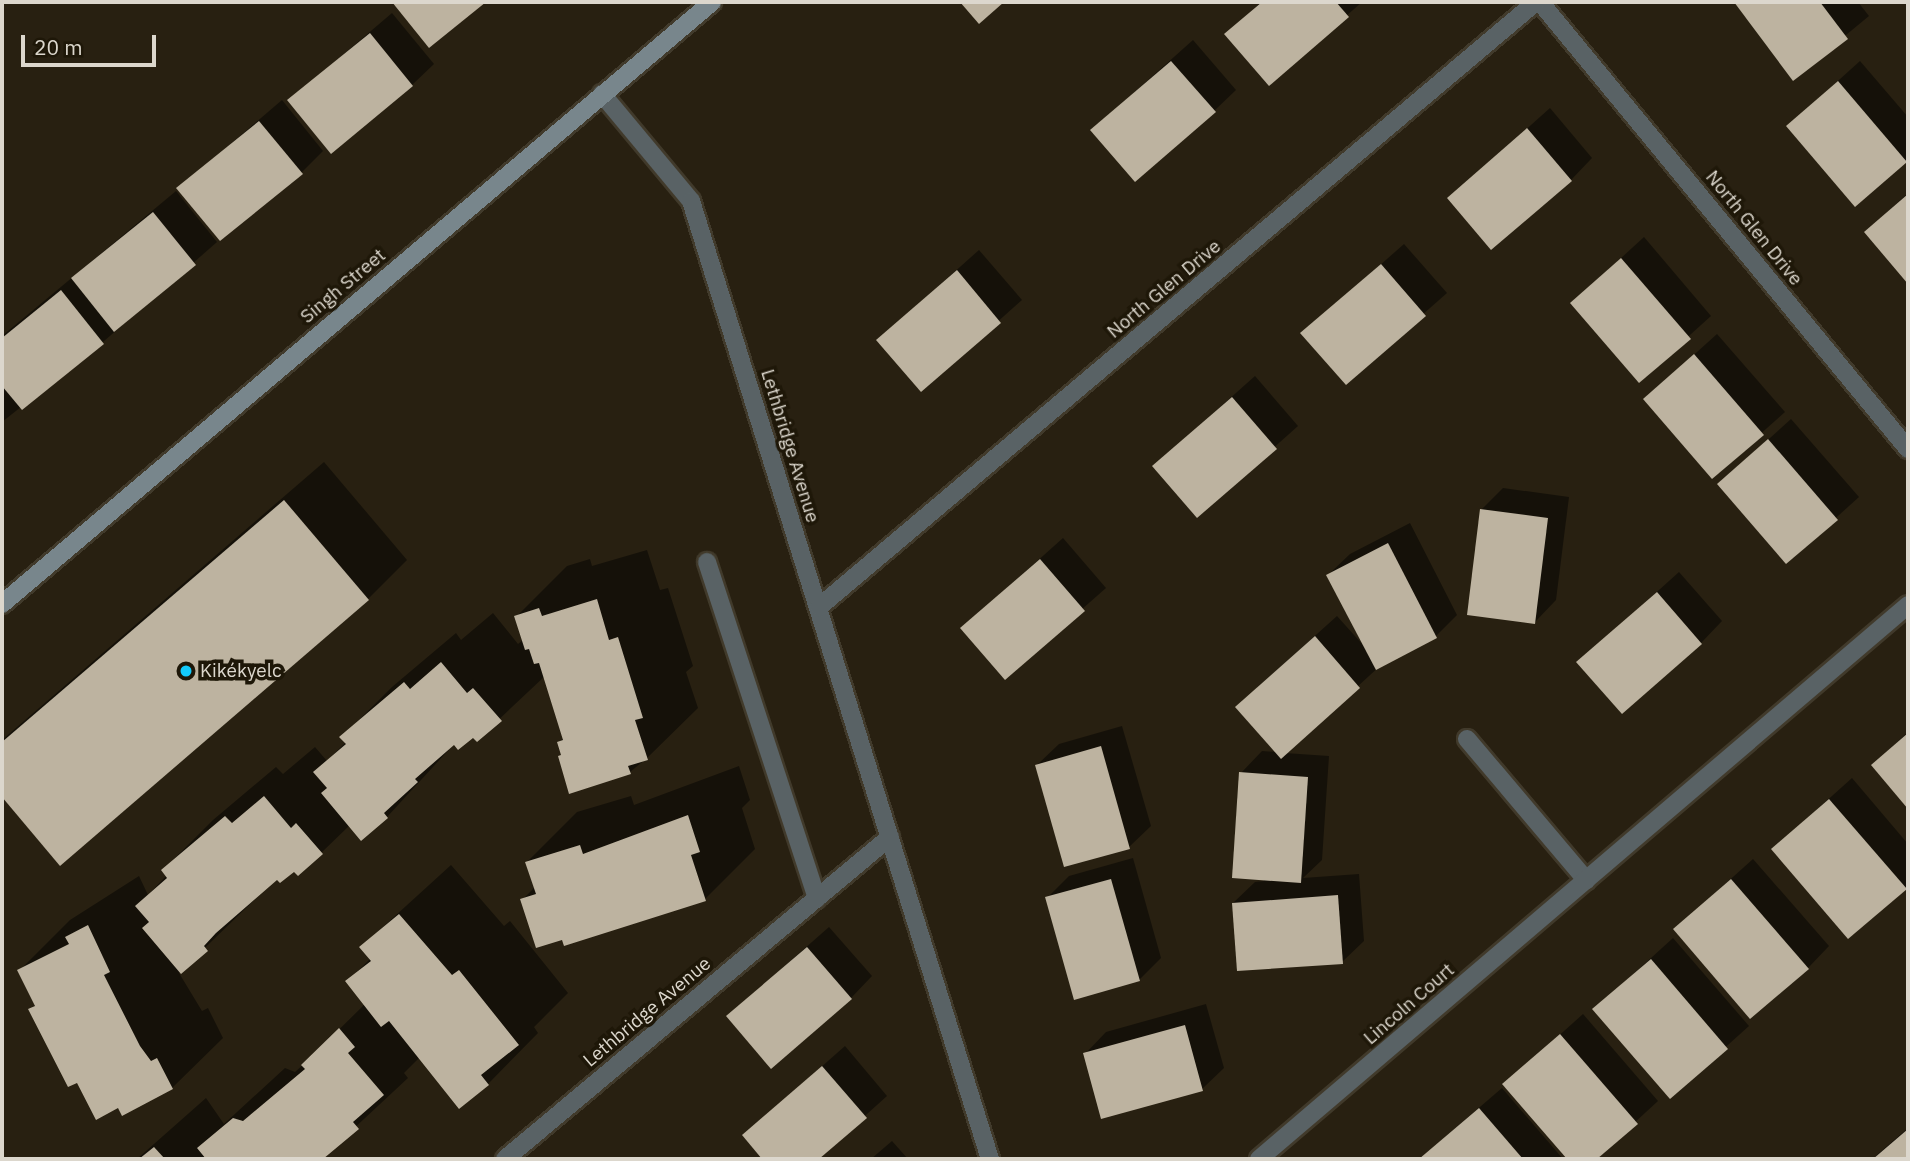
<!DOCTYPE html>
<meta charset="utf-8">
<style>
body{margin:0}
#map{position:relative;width:1910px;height:1161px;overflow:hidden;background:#282011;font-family:"IBM Plex Sans",sans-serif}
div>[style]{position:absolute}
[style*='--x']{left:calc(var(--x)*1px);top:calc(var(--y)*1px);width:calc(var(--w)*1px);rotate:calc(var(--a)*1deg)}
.shadow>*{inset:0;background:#0007}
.building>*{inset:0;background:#bdb3a0}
.roads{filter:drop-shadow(2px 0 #413a2b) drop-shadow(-2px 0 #413a2b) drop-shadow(0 2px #413a2b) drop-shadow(0 -2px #413a2b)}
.service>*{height:18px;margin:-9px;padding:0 9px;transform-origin:9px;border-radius:9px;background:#596265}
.minor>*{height:18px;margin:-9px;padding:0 9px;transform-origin:9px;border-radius:9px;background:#596265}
.secondary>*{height:18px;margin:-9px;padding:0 9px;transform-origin:9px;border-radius:9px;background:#78868c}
.dots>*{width:19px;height:19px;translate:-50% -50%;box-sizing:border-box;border:4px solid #1e1708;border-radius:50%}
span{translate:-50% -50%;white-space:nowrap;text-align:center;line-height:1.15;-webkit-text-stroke:7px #1e1708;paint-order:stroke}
.street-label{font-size:19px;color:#dcd7cd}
.poi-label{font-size:19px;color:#dcd7cd}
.left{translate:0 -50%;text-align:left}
.frame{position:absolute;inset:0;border:4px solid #dcd7cd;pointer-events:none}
.scale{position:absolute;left:21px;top:35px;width:135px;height:32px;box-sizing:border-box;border:4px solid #dcd7cd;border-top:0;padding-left:9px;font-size:21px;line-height:24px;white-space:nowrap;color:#dcd7cd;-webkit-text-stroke:5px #1e1708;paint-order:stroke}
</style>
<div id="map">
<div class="shadow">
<i style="clip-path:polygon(1261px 2px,1362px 2px,1269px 84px,1227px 34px)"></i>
<i style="clip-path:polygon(1736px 2px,1858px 2px,1869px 16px,1794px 78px)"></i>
<i style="clip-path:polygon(392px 13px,434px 64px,412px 85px,290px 100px)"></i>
<i style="clip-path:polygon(1193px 40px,1236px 90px,1214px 111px,1092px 130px)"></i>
<i style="clip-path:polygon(1860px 61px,1908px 117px,1908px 159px,1855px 205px,1788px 126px)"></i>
<i style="clip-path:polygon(282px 100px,323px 151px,301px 173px,179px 188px)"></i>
<i style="clip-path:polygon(1550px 108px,1592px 158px,1571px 180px,1449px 198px)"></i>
<i style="clip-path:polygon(176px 191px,217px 242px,103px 342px,2px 422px,2px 336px)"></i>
<i style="clip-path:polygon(1908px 193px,1908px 281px,1866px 232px)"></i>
<i style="clip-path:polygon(1644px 237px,1711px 316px,1639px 381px,1572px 303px)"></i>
<i style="clip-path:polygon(1404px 244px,1447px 293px,1346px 382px,1303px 333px)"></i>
<i style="clip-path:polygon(979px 250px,1022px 300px,921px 390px,878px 340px)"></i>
<i style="clip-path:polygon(1717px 334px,1785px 412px,1712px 477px,1645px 399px)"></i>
<i style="clip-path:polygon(1255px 376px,1298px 426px,1197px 516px,1154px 466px)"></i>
<i style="clip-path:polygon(1791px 419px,1859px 497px,1787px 562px,1719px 484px)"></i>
<i style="clip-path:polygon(324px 462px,407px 560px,368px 599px,60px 863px,2px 795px,2px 740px)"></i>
<i style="clip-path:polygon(1503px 488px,1569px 497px,1556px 600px,1535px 622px,1481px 510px)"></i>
<i style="clip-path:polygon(1410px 523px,1457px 615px,1436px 636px,1381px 665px,1285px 753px,1329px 756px,1322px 860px,1303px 878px,1359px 874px,1364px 941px,1342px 962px,1233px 903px,1255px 882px,1264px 881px,1241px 773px,1262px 751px,1278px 752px,1259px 686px,1337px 616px,1363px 645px,1328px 575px,1350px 554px)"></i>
<i style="clip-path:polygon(1063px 538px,1106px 588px,1005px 677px,962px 628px)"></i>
<i style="clip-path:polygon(647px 550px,660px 590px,668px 588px,693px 666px,686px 672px,698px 708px,647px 758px,630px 772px,563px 753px,559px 742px,564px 738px,545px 676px,477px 740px,473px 735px,455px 743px,387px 817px,350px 825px,321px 853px,277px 878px,179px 973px,202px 1011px,208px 1008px,223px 1038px,172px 1088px,118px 1106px,77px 1080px,30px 1010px,36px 1004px,19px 971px,70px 920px,139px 876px,148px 895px,167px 875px,163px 870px,213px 820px,276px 767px,283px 774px,315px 747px,327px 761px,346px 742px,342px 737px,392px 687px,456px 633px,461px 640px,493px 613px,518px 644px,523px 640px,516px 617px,567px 566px,590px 559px,592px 566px)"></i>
<i style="clip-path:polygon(1679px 572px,1722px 621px,1701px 643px,1579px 662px)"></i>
<i style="clip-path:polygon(1122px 726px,1151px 826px,1129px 847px,1037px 765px,1059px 744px)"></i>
<i style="clip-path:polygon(1908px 732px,1908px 806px,1873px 765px)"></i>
<i style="clip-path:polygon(739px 766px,750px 800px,742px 808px,755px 849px,705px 899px,563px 938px,522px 900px,535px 887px,527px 862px,577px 812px,631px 796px,634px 805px)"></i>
<i style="clip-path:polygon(1852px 778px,1908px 844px,1908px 885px,1849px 937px,1773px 849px)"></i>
<i style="clip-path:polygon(1133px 858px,1161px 958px,1139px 980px,1047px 898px,1069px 876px)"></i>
<i style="clip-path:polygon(1753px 859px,1829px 946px,1808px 968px,1675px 929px)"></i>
<i style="clip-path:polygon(451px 865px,504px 926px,510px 921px,568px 993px,534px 1027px,538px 1033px,488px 1084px,459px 1106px,420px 1057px,404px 1073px,408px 1078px,321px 1159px,137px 1159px,206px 1098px,224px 1124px,285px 1068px,295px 1072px,304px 1064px,365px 1004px,347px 982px,371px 958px,361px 947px)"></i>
<i style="clip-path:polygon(829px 927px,872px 976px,851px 998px,728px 1016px)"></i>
<i style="clip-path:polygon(1673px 938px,1749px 1026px,1670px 1097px,1595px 1009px)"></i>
<i style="clip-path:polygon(1206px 1004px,1224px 1068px,1202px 1089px,1085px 1054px,1106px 1032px)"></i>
<i style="clip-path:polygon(1583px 1014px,1658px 1101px,1595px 1159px,1569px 1159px,1505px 1084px)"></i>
<i style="clip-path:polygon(845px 1046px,887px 1096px,817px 1159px,764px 1159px,744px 1135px)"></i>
<i style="clip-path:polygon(1502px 1088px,1563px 1159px,1424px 1159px,1445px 1137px)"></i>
<i style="clip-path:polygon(1908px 1128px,1908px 1159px,1873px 1159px,1879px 1153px)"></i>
<i style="clip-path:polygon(892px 1141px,908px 1159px,871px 1159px)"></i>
</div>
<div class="building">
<i style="clip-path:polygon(392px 2px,486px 2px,429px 48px)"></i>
<i style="clip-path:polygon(960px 2px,1004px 2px,979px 24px)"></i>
<i style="clip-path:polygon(1262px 2px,1336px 2px,1349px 17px,1269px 86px,1224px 34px)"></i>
<i style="clip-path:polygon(1734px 2px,1820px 2px,1848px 39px,1793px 81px)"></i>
<i style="clip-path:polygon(370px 33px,413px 86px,331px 154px,287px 100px)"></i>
<i style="clip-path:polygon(1171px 61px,1216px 112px,1135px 182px,1090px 130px)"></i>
<i style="clip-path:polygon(1838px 81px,1907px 162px,1855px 207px,1786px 126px)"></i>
<i style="clip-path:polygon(259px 121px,303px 174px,220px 241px,176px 188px)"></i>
<i style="clip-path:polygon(1527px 128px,1572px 181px,1491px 250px,1447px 198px)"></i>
<i style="clip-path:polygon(1908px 194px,1908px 284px,1864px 232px)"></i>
<i style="clip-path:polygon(153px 212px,196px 265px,114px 332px,71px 278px)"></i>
<i style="clip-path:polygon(1621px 258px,1691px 339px,1639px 383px,1570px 303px)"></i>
<i style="clip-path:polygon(1381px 264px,1426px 316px,1346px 385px,1300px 333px)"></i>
<i style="clip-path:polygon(957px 270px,1001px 323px,921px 392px,876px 340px)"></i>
<i style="clip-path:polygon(61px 290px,104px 344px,22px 410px,2px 386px,2px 338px)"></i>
<i style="clip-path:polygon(1694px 354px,1764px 435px,1712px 479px,1643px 399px)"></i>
<i style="clip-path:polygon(1232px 397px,1277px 449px,1197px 518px,1152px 466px)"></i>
<i style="clip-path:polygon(1768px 439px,1838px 520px,1786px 564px,1717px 484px)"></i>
<i style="clip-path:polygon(284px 500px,369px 600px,60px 866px,2px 797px,2px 742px)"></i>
<i style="clip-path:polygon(1480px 509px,1548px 518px,1535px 624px,1467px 615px)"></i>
<i style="clip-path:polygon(1388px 543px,1437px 638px,1376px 670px,1326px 575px)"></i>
<i style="clip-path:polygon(1040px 559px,1085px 611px,1005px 680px,960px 628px)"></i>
<i style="clip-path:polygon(1657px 592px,1702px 644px,1622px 714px,1576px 662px)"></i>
<i style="clip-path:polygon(597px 599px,609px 640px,618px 637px,643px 718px,635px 720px,648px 760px,628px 766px,631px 774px,569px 794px,558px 756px,561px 755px,557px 742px,563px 740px,539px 663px,534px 664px,529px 649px,525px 650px,514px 616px,539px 608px,542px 616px)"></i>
<i style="clip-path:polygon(1315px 636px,1360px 688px,1281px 759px,1235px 707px)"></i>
<i style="clip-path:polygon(441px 662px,467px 693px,473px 688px,502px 721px,477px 742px,473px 738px,458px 750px,454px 745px,415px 779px,418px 782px,384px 813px,388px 818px,361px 841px,321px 793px,327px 788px,313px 772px,346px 744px,339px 737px,404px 682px,410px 689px)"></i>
<i style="clip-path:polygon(1908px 733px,1908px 809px,1871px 765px)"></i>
<i style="clip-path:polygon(1101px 746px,1130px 849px,1064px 867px,1035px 765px)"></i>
<i style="clip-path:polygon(1239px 772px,1308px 777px,1301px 883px,1232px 878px)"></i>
<i style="clip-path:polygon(264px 796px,291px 828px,296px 823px,323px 854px,298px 876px,294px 872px,280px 883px,277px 880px,216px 933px,204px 946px,208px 951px,181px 974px,142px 928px,149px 922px,135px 906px,167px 878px,161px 870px,225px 816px,232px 823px)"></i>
<i style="clip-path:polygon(1829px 799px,1907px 889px,1848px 939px,1771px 849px)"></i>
<i style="clip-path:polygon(688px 815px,700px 852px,691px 855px,706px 901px,564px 946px,562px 940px,536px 948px,520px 899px,536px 894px,525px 862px,580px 845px,583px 854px)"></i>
<i style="clip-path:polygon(1111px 879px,1140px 981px,1074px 1000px,1045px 897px)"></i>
<i style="clip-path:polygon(1731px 879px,1809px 969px,1750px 1019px,1673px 929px)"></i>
<i style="clip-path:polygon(1338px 895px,1343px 964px,1237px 971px,1232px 903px)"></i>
<i style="clip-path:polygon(399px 914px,452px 975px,459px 970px,519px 1045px,481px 1075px,489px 1085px,459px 1109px,389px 1021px,381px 1027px,345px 981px,371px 961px,359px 947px)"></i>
<i style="clip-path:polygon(88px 925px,110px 972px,104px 975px,140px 1046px,151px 1061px,157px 1058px,173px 1089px,122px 1116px,118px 1108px,96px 1120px,77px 1083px,68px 1087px,28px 1009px,35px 1006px,17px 970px,69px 944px,65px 937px)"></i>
<i style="clip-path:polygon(807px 947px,852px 999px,771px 1069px,726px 1016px)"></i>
<i style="clip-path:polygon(1651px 959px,1728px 1049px,1670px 1099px,1592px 1009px)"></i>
<i style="clip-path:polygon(1185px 1025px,1203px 1091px,1101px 1119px,1083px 1053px)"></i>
<i style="clip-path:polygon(339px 1028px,355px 1047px,348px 1053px,384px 1095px,353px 1122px,359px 1129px,323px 1159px,206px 1159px,197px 1148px,233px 1118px,243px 1121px,305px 1069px,301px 1065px)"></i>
<i style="clip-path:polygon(1560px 1034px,1638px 1124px,1597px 1159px,1567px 1159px,1502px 1084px)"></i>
<i style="clip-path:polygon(822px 1066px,867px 1118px,819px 1159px,762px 1159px,742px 1135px)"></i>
<i style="clip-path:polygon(1479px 1108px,1523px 1159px,1419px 1159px)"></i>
<i style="clip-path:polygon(1908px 1129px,1908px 1159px,1873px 1159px)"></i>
<i style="clip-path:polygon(154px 1147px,165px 1159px,139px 1159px)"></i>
</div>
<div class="roads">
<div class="service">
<i style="--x:707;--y:562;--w:354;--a:71.9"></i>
<i style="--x:505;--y:1159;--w:502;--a:-39.91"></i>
</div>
<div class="minor">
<i style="--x:1540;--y:2;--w:579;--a:50.54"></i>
<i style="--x:602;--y:94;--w:139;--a:50.2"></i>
<i style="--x:691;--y:201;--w:1004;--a:72.67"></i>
<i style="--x:819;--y:607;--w:938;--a:-40.16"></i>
<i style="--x:1467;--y:739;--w:185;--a:49.8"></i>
<i style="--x:1259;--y:1159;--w:853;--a:-40.48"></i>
</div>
<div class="secondary">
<i style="--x:2;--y:604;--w:931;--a:-40.29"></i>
</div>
</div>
<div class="dots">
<i style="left:186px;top:671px;background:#13cafb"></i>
</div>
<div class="street-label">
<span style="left:1754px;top:228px;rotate:51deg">North Glen Drive</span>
<span style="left:343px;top:286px;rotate:-40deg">Singh Street</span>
<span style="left:1164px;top:289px;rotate:-40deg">North Glen Drive</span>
<span style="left:790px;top:446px;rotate:73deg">Lethbridge Avenue</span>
<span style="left:1409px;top:1004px;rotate:-41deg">Lincoln Court</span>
<span style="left:647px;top:1012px;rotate:-40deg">Lethbridge Avenue</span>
</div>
<div class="poi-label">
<span class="left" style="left:200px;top:671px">Kikékyelc</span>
</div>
<div class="frame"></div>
<div class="scale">20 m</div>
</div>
